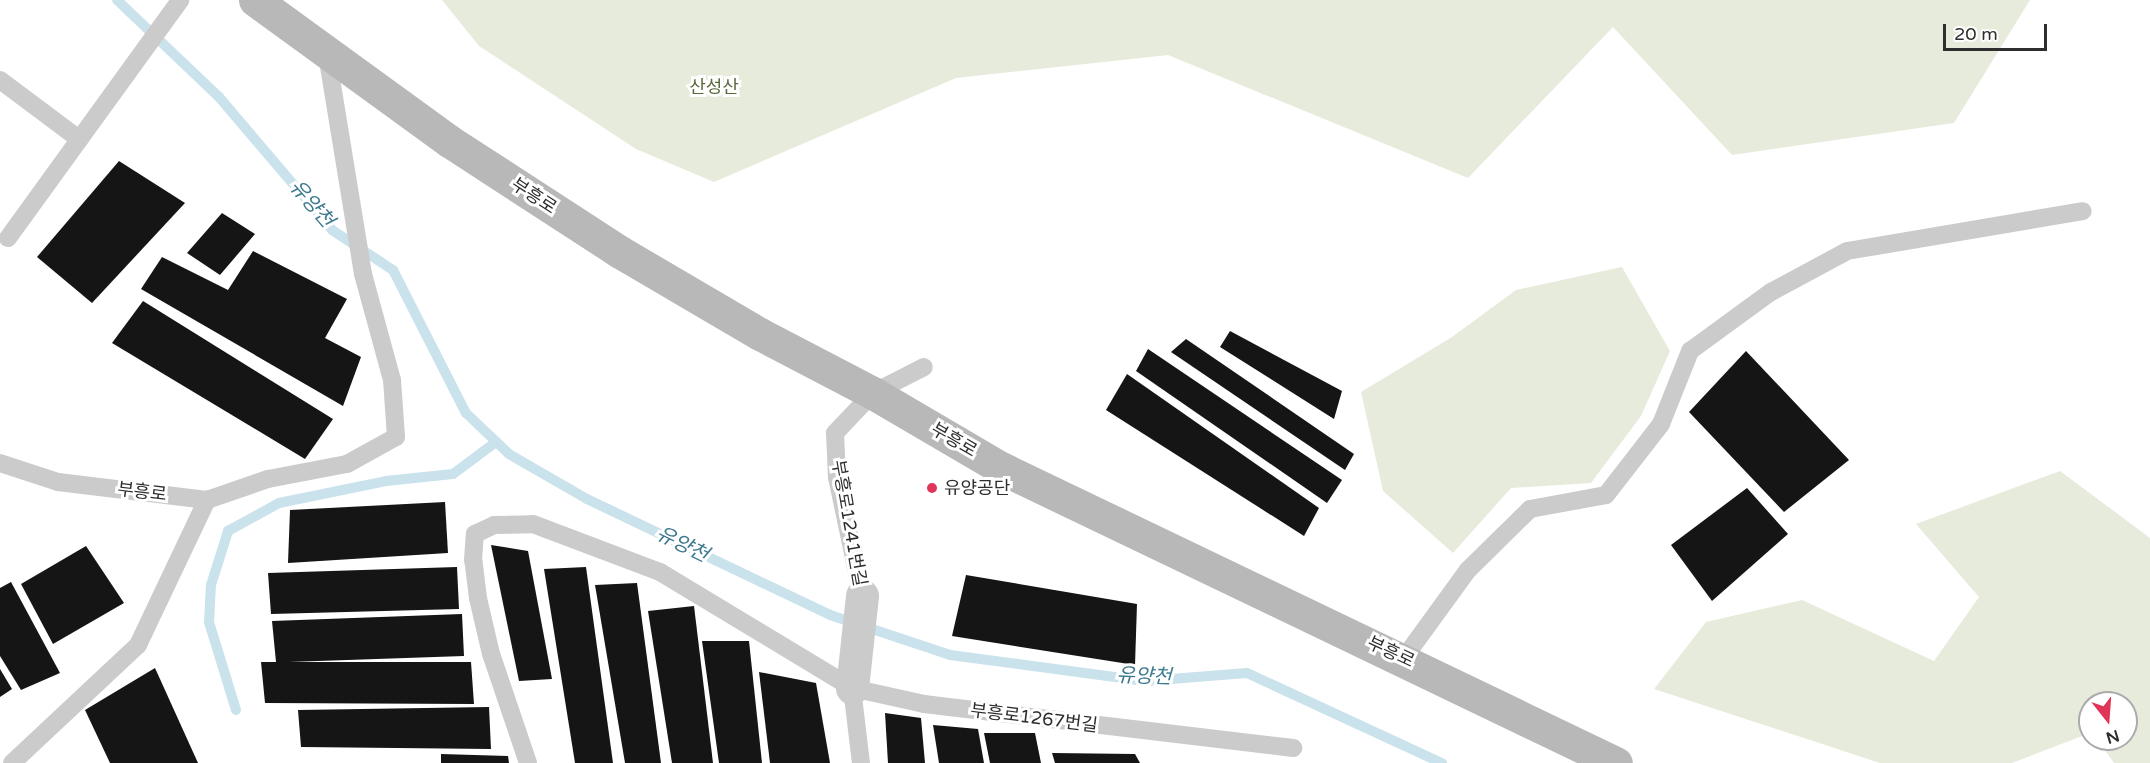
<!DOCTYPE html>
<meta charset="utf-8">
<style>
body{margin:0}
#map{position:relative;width:2150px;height:763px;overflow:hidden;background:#fff;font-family:"Varela Round","Noto Sans KR",sans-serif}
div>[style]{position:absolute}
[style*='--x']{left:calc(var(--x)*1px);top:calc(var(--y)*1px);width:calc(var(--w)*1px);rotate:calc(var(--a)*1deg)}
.green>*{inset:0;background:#e7ebdc}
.stream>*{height:10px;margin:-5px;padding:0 5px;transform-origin:5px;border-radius:5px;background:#c9e2eb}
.building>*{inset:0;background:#151515}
.service>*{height:18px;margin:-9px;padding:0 9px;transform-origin:9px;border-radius:9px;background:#cbcbcb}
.minor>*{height:33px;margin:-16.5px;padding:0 16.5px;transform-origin:16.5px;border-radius:16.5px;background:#cbcbcb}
.secondary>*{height:33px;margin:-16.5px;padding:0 16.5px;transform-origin:16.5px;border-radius:16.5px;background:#b8b8b8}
.dots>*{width:16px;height:16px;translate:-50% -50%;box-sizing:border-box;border:3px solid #fff;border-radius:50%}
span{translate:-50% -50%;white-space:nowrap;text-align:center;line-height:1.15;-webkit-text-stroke:6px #fff;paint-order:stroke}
.park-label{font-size:18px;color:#58693d}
.street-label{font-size:18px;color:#2e2e2e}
.poi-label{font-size:18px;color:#2e2e2e}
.left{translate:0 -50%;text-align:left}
.water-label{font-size:20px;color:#3e7a8f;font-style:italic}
.north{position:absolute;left:2078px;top:691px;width:60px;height:60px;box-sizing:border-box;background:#fff;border:2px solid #ababab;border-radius:50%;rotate:163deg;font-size:16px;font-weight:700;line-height:24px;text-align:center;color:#2e2e2e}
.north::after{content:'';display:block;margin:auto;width:21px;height:27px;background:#e13459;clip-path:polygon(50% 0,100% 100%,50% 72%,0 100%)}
.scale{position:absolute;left:1943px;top:24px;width:104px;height:27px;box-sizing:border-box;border:3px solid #2e2e2e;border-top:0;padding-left:8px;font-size:18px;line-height:21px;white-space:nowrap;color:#2e2e2e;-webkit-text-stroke:4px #fff;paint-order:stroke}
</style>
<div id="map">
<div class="green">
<i style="clip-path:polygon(442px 0,2030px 0,1954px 123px,1732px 155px,1613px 27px,1468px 178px,1168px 55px,956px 78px,714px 182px,636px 149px,479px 46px)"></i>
<i style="clip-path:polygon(1622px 267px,1670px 351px,1641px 416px,1591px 483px,1511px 488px,1453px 553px,1383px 491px,1361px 392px,1452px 337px,1516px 290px)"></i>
<i style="clip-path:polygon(2060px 471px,2150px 538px,2150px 763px,2114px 763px,2097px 739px,2126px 739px,2126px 703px,2090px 703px,2090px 733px,2012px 763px,1880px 763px,1654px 689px,1706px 622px,1802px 600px,1934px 661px,1979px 597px,1916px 524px)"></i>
</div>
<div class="stream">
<i style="--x:117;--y:0;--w:141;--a:43.6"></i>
<i style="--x:219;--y:97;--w:175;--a:49.6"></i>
<i style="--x:332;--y:230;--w:73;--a:33.3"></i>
<i style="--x:393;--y:270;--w:161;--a:63"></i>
<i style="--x:466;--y:413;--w:59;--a:43.6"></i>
<i style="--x:509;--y:454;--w:90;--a:30"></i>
<i style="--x:587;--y:499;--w:269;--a:25.5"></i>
<i style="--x:830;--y:615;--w:126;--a:18.4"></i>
<i style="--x:950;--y:655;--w:198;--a:7.6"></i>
<i style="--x:1146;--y:681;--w:101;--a:-4.5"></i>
<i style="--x:1247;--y:673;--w:215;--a:24.8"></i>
<i style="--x:236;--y:710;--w:92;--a:-107.1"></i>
<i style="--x:209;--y:622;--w:37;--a:-87"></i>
<i style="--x:211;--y:585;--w:57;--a:-72.5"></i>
<i style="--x:228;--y:531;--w:58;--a:-28.8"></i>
<i style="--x:279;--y:503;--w:109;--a:-11.6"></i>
<i style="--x:386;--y:481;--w:67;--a:-6"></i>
<i style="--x:453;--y:474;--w:54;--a:-36.7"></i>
</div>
<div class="building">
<i style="clip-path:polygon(119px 161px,185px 203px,92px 303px,37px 257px)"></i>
<i style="clip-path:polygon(222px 213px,255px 234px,220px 275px,187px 253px)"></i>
<i style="clip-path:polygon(253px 251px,347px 299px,325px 338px,361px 357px,343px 406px,141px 289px,162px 257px,228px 290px)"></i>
<i style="clip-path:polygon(143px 301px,333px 419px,305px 459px,112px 343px)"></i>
<i style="clip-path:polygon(1230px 331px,1342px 391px,1334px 419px,1220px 347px)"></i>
<i style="clip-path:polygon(1186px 339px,1354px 454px,1345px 470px,1171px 352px)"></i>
<i style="clip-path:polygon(1148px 349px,1342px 480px,1327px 503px,1136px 371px)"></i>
<i style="clip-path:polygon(1746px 351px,1849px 460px,1784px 512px,1689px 412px)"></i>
<i style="clip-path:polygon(1127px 374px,1319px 508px,1304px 536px,1106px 410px)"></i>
<i style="clip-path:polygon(1747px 488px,1788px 534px,1712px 601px,1671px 545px)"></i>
<i style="clip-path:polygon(445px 502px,448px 553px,288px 563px,290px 510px)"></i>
<i style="clip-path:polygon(491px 545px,528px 551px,552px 679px,519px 681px)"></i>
<i style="clip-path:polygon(86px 546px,124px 603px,53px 644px,21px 584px)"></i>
<i style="clip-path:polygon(457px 567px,459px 609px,271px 614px,268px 573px)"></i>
<i style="clip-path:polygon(586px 567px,613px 763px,575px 763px,544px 569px)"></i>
<i style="clip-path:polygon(966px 575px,1137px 604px,1135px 665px,952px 636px)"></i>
<i style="clip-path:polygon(11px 582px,60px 673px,21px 690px,0 656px,0 588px)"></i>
<i style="clip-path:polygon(637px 583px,661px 763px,625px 763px,595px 585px)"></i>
<i style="clip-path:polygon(694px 606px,713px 763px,672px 763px,648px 611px)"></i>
<i style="clip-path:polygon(462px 614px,464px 656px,289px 662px,471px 662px,474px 704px,265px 703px,261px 662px,276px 662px,272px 621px)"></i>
<i style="clip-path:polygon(702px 641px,749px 641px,762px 763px,719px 763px)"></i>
<i style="clip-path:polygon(155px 668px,198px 763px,110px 763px,85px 710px)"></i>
<i style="clip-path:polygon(0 669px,12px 689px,0 697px)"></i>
<i style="clip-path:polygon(759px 672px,816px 683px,830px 763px,770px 763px)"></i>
<i style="clip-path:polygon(489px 707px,491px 749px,301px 747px,298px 710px)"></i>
<i style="clip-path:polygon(885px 713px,921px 718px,925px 763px,888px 763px)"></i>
<i style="clip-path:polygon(933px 725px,978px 729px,984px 763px,939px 763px)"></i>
<i style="clip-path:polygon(984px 733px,1035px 733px,1041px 763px,990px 763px)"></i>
<i style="clip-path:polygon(1052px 753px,1135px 754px,1140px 763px,1055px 763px)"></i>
<i style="clip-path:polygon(441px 754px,508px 756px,509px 763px,441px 763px)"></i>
</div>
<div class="service">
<i style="--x:0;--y:80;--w:99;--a:36.8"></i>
<i style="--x:8;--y:238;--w:294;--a:-54.1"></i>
<i style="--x:0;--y:463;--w:61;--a:18.1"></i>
<i style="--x:58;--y:482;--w:150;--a:6.9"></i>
<i style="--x:207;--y:500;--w:65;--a:-19"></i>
<i style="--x:268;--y:479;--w:80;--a:-10.8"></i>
<i style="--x:347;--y:464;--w:56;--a:-28.9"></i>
<i style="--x:396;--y:437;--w:57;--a:-94"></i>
<i style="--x:392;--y:380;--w:110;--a:-105.3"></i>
<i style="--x:363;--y:274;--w:223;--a:-99.3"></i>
<i style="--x:862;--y:596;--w:122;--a:-101.9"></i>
<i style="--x:837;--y:477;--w:44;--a:-92.6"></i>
<i style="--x:835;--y:433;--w:55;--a:-46.5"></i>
<i style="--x:873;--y:393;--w:57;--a:-27"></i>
<i style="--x:1404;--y:658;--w:109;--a:-54"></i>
<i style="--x:1468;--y:570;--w:87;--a:-44.5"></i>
<i style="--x:1530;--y:509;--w:77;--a:-10.4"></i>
<i style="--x:1606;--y:495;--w:90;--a:-52.2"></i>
<i style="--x:1661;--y:424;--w:79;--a:-68.3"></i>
<i style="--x:1690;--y:351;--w:100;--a:-36.1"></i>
<i style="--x:1771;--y:292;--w:86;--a:-28.3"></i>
<i style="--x:1847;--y:251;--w:239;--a:-9.6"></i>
<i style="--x:852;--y:688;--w:76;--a:83.2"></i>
<i style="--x:12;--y:763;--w:173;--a:-43.1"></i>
<i style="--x:138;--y:645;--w:161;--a:-64.6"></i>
<i style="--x:528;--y:763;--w:115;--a:-108.7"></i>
<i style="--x:491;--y:654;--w:57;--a:-103.1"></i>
<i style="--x:478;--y:598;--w:38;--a:-97"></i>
<i style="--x:473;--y:560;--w:26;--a:-86"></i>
<i style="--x:475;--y:534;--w:21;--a:-25"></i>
<i style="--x:494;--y:525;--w:39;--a:-1"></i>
<i style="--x:533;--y:524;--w:136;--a:20.7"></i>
<i style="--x:660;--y:572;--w:224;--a:31.1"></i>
<i style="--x:852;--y:688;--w:74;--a:12.5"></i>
<i style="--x:924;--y:704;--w:372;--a:6.8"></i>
</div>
<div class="minor">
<i style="--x:852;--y:688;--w:93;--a:-83.8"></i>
</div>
<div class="secondary">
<i style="--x:255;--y:0;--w:240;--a:36"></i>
<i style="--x:449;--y:141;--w:204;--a:33"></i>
<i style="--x:620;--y:252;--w:162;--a:30.4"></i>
<i style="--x:760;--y:334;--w:127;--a:27.6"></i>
<i style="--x:873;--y:393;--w:148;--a:30.4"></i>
<i style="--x:1001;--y:468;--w:682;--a:25.63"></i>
</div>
<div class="dots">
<i style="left:932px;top:488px;background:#e13459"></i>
</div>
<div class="park-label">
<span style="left:714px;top:87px">산성산</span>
</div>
<div class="street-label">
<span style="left:534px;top:196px;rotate:33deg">부흥로</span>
<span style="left:954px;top:440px;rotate:30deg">부흥로</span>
<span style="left:142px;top:492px;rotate:7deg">부흥로</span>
<span style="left:849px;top:523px;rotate:80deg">부흥로1241번길</span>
<span style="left:1391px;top:652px;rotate:25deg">부흥로</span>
<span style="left:1034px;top:718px;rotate:7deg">부흥로1267번길</span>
</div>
<div class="poi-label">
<span class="left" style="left:944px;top:488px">유양공단</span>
</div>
<div class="water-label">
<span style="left:311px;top:204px;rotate:49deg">유양천</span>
<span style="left:682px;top:545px;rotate:26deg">유양천</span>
<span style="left:1144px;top:677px;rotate:2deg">유양천</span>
</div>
<div class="north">N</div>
<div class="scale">20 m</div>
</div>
